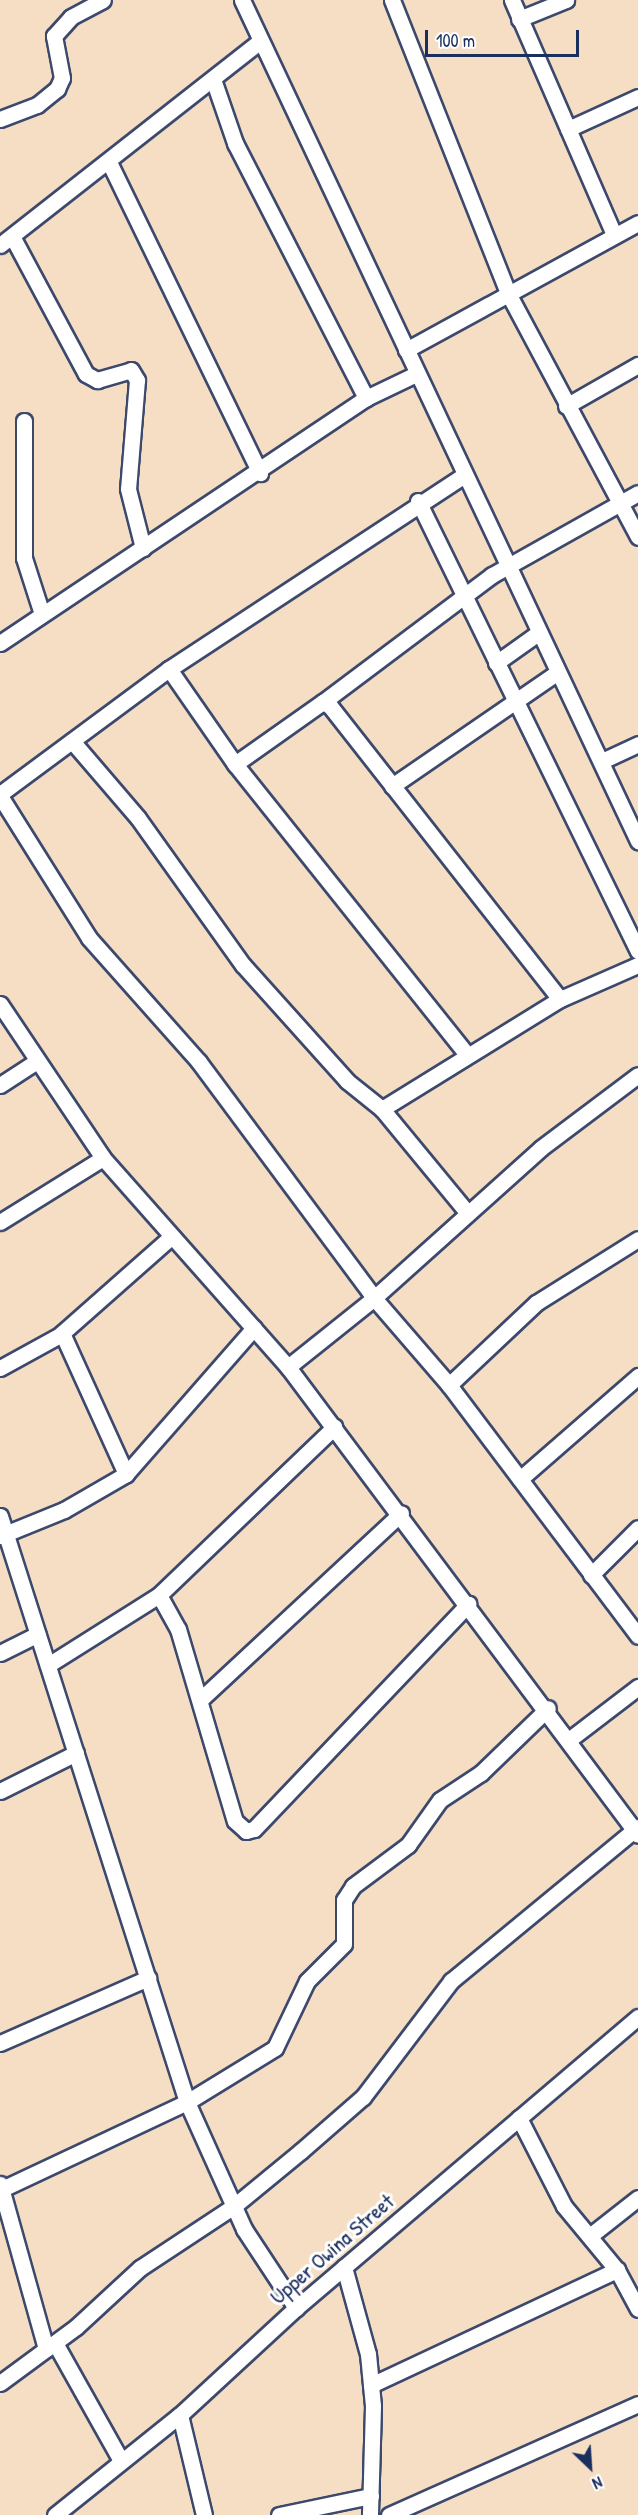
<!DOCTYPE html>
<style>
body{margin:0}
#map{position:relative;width:638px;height:2515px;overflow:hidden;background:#f6dec4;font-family:"Patrick Hand",sans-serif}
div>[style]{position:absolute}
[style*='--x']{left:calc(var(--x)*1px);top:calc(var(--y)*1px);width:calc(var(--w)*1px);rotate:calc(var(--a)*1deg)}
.roads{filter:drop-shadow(2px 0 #3c496d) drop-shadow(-2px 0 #3c496d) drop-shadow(0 2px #3c496d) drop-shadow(0 -2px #3c496d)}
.minor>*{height:15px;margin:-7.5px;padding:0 7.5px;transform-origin:7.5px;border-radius:7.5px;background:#fff}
span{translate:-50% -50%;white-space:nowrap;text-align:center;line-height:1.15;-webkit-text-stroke:6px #fff;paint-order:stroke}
.street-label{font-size:22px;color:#1b2f5e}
.north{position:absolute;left:560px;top:2437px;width:60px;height:60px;-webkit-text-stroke:4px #fff;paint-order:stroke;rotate:155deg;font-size:16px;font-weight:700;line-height:24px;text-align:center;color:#1b2f5e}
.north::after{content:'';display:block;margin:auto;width:21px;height:27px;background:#1b2f5e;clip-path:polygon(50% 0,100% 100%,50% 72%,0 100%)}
.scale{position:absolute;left:425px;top:30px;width:154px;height:27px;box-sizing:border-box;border:3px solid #1b2f5e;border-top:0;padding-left:8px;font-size:18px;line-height:21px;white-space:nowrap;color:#1b2f5e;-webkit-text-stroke:4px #fff;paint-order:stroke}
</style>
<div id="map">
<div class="roads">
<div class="minor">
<i style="--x:242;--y:0;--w:930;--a:64.79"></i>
<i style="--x:392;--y:0;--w:317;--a:68.4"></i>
<i style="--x:509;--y:295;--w:274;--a:61.9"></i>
<i style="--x:512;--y:0;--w:256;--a:66.5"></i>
<i style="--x:519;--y:19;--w:51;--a:-22"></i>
<i style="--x:213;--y:79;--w:68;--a:71"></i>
<i style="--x:235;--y:143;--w:287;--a:62.8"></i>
<i style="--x:0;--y:119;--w:40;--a:-21"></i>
<i style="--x:37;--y:105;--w:26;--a:-39"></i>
<i style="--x:57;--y:89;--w:12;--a:-66"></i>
<i style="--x:62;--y:78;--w:43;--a:-100.8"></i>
<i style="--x:54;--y:36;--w:25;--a:-48"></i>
<i style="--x:71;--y:17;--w:36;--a:-28"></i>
<i style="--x:568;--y:129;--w:77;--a:-24.6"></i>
<i style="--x:109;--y:162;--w:346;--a:64.1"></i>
<i style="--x:13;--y:238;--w:154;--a:61.8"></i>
<i style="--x:86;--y:374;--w:13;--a:29"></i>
<i style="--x:97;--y:380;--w:35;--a:-16"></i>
<i style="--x:131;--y:370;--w:12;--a:59"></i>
<i style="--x:137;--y:380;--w:109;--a:94.7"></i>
<i style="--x:128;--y:489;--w:61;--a:75.7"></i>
<i style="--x:0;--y:245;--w:330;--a:-38.1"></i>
<i style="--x:406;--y:350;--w:264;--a:-28.7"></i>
<i style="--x:566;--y:406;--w:83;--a:-29.7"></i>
<i style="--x:24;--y:421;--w:137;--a:90"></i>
<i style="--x:24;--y:558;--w:59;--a:72.2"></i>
<i style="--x:418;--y:501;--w:501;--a:63.95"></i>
<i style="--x:0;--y:643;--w:440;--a:-33.8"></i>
<i style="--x:366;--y:398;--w:55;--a:-25.6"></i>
<i style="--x:496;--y:663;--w:52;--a:-35.5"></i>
<i style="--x:169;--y:669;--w:116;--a:55.2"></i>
<i style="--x:235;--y:764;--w:370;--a:51.4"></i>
<i style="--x:323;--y:702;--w:211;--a:-36.9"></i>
<i style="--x:492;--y:575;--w:167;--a:-29.3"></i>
<i style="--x:72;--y:741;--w:101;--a:49.4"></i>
<i style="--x:138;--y:818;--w:181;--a:54.5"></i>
<i style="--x:243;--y:965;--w:156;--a:48.1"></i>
<i style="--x:347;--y:1081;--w:45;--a:38.7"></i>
<i style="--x:382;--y:1109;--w:134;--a:50.5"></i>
<i style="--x:604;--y:760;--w:38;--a:-25"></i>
<i style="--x:235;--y:764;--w:108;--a:-35.2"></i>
<i style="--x:323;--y:702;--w:8;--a:30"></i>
<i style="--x:330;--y:706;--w:372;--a:51.9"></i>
<i style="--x:392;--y:786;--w:201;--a:-34.5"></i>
<i style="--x:0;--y:794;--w:210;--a:-36.5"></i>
<i style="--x:169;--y:669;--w:352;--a:-33.3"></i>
<i style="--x:0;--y:796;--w:168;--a:57.9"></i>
<i style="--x:89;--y:938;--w:166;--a:48.4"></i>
<i style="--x:199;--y:1062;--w:294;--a:53.4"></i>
<i style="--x:374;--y:1298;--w:115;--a:49.2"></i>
<i style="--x:449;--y:1385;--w:314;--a:53"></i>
<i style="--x:0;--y:1004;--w:185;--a:56.2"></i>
<i style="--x:103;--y:1158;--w:279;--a:48.5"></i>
<i style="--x:288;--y:1367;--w:584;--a:53.21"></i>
<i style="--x:0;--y:1085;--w:44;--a:-33"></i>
<i style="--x:382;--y:1109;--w:209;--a:-31.7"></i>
<i style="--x:560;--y:999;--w:85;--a:-23.6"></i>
<i style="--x:0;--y:1222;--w:121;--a:-31.9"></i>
<i style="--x:62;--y:1333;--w:155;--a:65.6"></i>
<i style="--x:288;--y:1367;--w:110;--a:-38.7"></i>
<i style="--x:374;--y:1298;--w:224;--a:-41.9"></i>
<i style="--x:541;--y:1148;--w:121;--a:-37"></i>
<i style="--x:0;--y:1368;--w:68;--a:-28.8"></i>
<i style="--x:60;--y:1335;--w:149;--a:-41.5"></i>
<i style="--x:449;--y:1385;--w:120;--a:-43.3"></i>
<i style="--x:536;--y:1303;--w:120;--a:-32.1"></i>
<i style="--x:520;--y:1479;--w:157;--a:-41.1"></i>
<i style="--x:0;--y:1516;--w:615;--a:72.3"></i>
<i style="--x:187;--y:2102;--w:139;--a:65.8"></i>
<i style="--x:244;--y:2229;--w:95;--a:56.6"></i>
<i style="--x:0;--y:1536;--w:69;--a:-22.1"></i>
<i style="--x:64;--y:1510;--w:72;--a:-30.1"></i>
<i style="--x:126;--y:1474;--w:194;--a:-48.8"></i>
<i style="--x:591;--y:1575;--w:66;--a:-45"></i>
<i style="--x:159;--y:1595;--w:39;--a:61"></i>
<i style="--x:178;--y:1629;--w:200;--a:73.5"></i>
<i style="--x:235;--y:1821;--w:15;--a:42"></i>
<i style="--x:246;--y:1831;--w:8;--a:-14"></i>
<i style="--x:254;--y:1829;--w:311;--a:-46.4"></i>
<i style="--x:0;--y:1653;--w:42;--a:-26.6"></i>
<i style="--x:48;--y:1665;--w:131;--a:-32.2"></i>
<i style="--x:159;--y:1595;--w:243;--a:-43.8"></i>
<i style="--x:201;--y:1699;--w:273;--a:-42.9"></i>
<i style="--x:570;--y:1739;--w:86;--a:-37.4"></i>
<i style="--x:0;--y:1791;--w:85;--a:-26.6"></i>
<i style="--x:0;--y:2043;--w:162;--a:-23.7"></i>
<i style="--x:519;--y:2118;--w:99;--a:62.9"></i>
<i style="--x:564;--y:2206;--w:83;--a:50.4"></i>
<i style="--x:617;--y:2270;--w:44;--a:61.7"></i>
<i style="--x:0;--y:2184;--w:171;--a:74.4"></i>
<i style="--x:2;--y:2189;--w:204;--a:-25.2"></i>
<i style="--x:187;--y:2102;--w:103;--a:-31.5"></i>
<i style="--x:275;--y:2048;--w:74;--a:-64.5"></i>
<i style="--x:307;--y:1981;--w:52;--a:-45"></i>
<i style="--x:344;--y:1944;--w:44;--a:-90"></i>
<i style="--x:344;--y:1900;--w:17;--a:-57"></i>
<i style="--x:353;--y:1886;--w:69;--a:-36.7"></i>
<i style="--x:408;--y:1845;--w:55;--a:-54.6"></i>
<i style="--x:440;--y:1800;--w:49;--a:-33.4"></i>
<i style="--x:481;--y:1773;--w:93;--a:-44.1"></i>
<i style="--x:591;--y:2235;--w:60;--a:-38.2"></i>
<i style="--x:344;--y:2267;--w:90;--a:74.6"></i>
<i style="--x:368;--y:2354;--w:52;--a:84.5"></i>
<i style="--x:373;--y:2406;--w:109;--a:91.6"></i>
<i style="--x:55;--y:2343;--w:133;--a:60.7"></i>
<i style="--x:0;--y:2383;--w:94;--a:-36.4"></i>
<i style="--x:76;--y:2327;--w:87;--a:-42.7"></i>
<i style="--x:140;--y:2268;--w:113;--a:-33.4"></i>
<i style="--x:234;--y:2206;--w:87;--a:-39.4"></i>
<i style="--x:301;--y:2151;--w:82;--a:-41.1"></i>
<i style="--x:363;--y:2097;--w:146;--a:-52.8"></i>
<i style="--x:451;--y:1981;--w:242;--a:-39.5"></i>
<i style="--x:371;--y:2385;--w:272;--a:-25.1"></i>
<i style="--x:180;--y:2415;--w:103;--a:76.5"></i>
<i style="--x:55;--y:2515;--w:160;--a:-38.7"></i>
<i style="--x:180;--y:2415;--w:158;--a:-42.7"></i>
<i style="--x:296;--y:2308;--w:449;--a:-40.4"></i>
<i style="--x:279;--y:2515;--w:94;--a:-11.7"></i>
<i style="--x:389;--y:2515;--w:273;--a:-24"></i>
</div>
</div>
<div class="street-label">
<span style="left:332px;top:2249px;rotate:-41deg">Upper Owina Street</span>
</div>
<div class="north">N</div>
<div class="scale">100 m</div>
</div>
